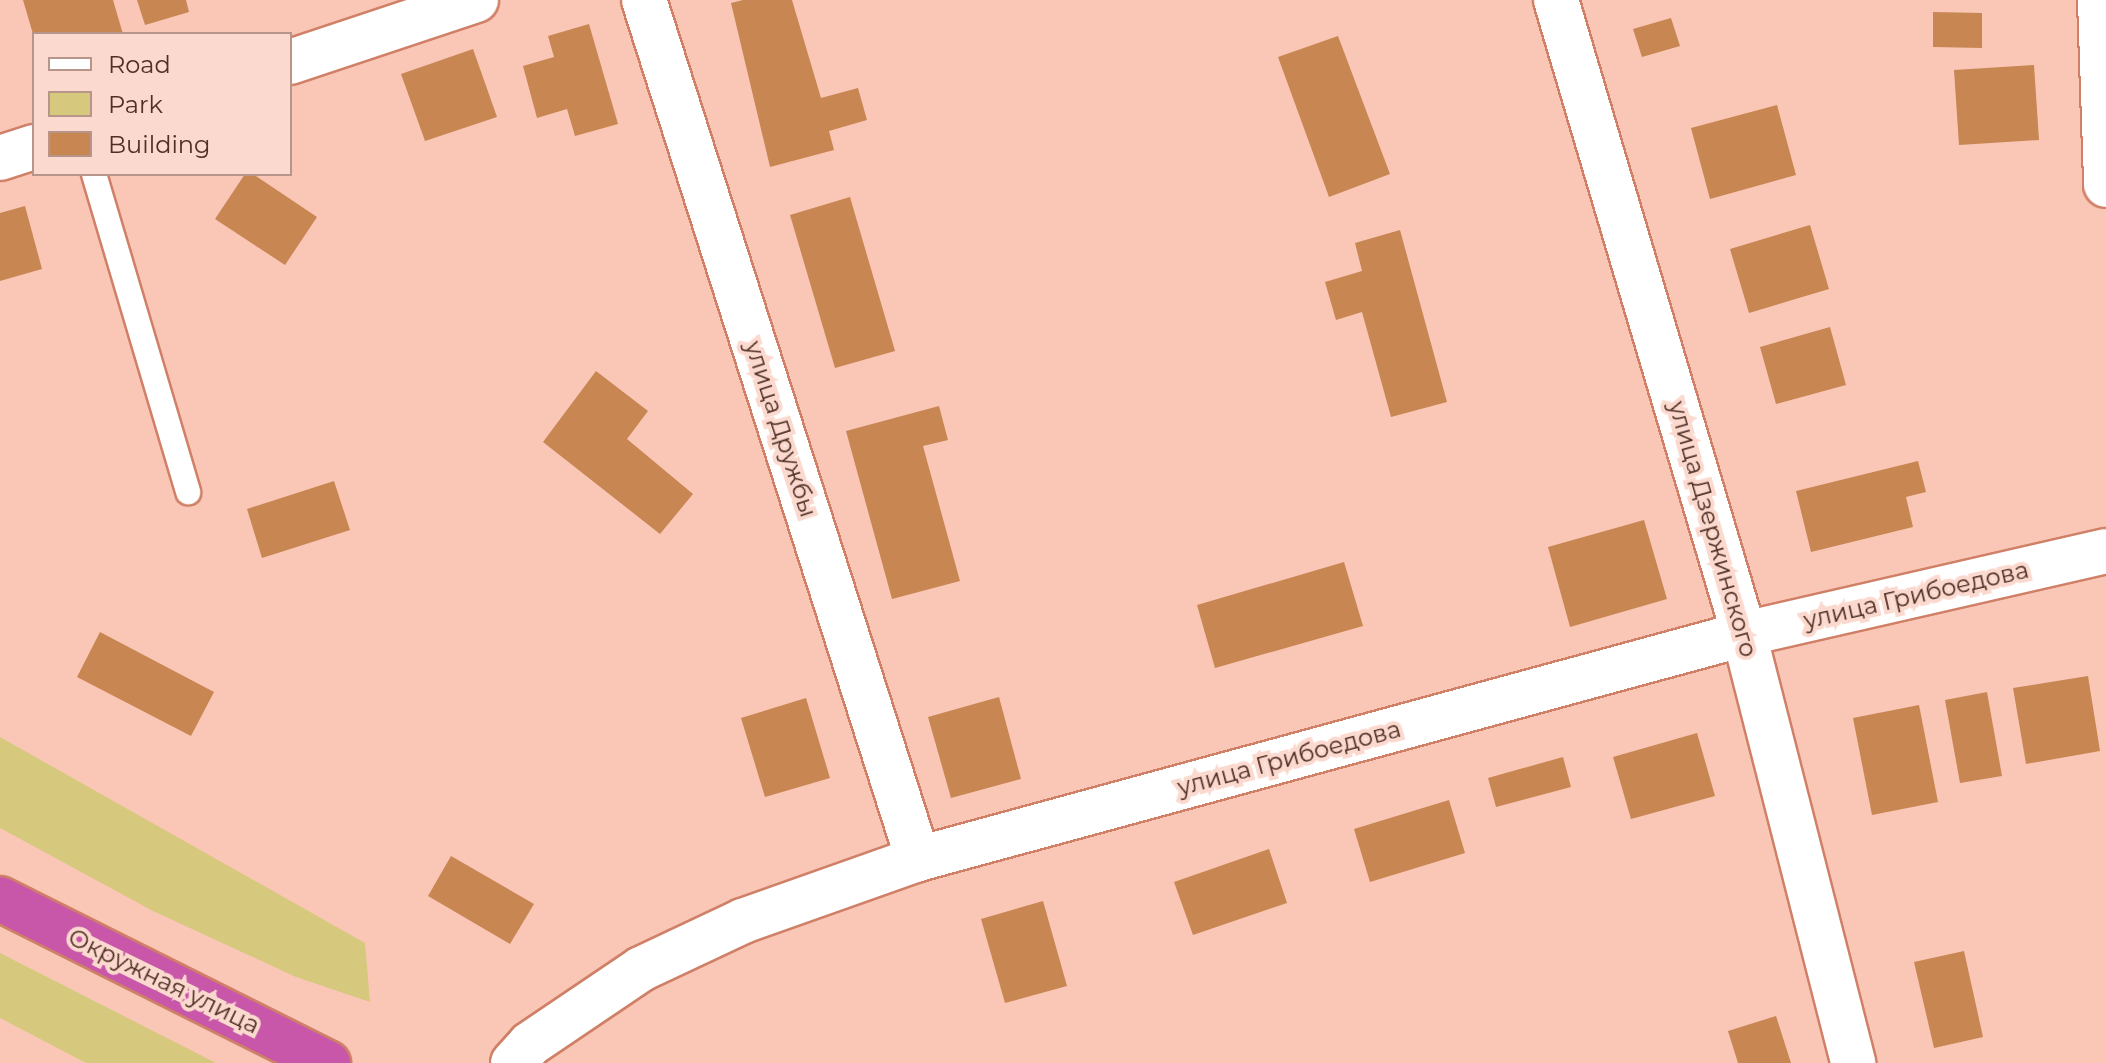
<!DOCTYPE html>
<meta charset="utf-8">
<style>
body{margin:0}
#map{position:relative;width:2106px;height:1063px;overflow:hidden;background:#fac7b7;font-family:Montserrat,sans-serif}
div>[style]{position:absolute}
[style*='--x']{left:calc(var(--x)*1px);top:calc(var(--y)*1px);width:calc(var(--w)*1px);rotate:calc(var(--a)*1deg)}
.green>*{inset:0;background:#d6c87d}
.building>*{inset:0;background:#c78652}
.roads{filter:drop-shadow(2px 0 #cf8067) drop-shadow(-2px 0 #cf8067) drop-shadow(0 2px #cf8067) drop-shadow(0 -2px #cf8067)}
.lane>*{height:24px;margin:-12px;padding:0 12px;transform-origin:12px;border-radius:12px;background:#fff}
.street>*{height:44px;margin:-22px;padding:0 22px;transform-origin:22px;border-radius:22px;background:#fff}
.highway>*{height:44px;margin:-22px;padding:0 22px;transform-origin:22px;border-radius:22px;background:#c857aa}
span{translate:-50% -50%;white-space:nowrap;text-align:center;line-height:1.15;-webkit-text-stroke:8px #fbd9ce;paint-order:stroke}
.street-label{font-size:24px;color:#502f24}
.legend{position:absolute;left:32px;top:32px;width:260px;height:144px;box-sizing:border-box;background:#fbd9ce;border:2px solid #b7958a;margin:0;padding:10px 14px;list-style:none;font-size:24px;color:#502f24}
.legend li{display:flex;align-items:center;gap:16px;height:40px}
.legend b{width:40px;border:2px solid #b7958a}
</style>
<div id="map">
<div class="green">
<i style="clip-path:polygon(0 737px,365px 943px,370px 1002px,296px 977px,153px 911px,0 828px)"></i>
<i style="clip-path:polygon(0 953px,216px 1063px,86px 1063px,0 1018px)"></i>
</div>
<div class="building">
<i style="clip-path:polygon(23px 0,113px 0,123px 34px,33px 34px)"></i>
<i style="clip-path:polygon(137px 0,186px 0,189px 12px,145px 25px)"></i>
<i style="clip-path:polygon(743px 0,792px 0,821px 98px,858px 88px,867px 120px,829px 131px,834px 150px,770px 167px,731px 3px)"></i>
<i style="clip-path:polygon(1933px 12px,1982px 13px,1982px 48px,1933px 47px)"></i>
<i style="clip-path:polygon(1671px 18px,1680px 46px,1642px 57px,1633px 29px)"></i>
<i style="clip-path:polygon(589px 24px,618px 124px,575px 136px,567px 109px,537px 118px,523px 66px,554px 57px,548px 36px)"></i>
<i style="clip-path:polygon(1338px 36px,1390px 174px,1329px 197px,1278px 57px)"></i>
<i style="clip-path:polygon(473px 49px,497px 117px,425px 141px,401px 74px)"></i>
<i style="clip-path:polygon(2034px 65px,2039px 140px,1959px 145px,1954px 70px)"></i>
<i style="clip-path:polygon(1777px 105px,1796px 175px,1710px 199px,1691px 128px)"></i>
<i style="clip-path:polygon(245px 174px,253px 174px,317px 217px,285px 265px,215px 219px)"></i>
<i style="clip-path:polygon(850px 197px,895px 351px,835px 368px,790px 215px)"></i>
<i style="clip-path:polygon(25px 206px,42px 269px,0 281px,0 213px)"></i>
<i style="clip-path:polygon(1810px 225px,1829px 289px,1749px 313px,1730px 249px)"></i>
<i style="clip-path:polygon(1400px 230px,1447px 402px,1391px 417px,1362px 312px,1336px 320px,1325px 282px,1362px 271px,1355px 243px)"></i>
<i style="clip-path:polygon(1830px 327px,1846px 385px,1776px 404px,1760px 347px)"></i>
<i style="clip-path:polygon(596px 371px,648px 411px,627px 439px,693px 494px,660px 534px,543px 442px)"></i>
<i style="clip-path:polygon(939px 406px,948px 440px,923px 446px,960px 581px,892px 599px,846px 431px)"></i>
<i style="clip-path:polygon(1918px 461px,1926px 492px,1906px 497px,1913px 527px,1811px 552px,1796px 491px)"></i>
<i style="clip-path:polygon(334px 481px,350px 530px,262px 558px,247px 509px)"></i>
<i style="clip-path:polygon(1644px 520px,1667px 599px,1570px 627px,1548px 547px)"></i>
<i style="clip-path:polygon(1344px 562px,1363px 626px,1215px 668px,1197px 605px)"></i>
<i style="clip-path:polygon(100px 632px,214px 692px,191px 736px,77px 677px)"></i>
<i style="clip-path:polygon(2088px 676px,2100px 751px,2026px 764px,2013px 688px)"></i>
<i style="clip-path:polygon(1987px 692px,2002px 776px,1960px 783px,1945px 700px)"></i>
<i style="clip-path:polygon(999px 697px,1021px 779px,951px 798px,928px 717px)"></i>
<i style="clip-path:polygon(806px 698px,830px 778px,765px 797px,741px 718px)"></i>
<i style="clip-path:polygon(1919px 705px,1938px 802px,1872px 815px,1853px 718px)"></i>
<i style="clip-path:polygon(1697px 733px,1715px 796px,1631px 819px,1613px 757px)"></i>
<i style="clip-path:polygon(1563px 757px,1571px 787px,1496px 807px,1488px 778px)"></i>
<i style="clip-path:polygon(1449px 800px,1465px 853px,1370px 882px,1354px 829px)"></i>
<i style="clip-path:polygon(1269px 849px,1287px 903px,1193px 935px,1174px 882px)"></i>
<i style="clip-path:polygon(451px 856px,534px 904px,510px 944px,428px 896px)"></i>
<i style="clip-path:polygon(1043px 901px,1067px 986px,1005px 1003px,981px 919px)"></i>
<i style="clip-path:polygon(1964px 951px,1983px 1037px,1934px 1048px,1914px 962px)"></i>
<i style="clip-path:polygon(1776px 1016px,1791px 1063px,1738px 1063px,1728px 1031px)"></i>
</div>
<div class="roads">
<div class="lane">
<i style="--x:94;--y:174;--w:332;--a:73.5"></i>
</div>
<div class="street">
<i style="--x:644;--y:0;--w:902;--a:72.31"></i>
<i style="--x:1556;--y:0;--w:661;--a:73.48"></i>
<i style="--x:1744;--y:634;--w:443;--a:75.7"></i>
<i style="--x:2100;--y:0;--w:185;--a:88.1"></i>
<i style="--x:290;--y:62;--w:196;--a:-18.4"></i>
<i style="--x:0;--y:158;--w:36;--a:-18"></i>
<i style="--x:513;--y:1063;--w:25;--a:-48"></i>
<i style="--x:530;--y:1044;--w:134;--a:-34"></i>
<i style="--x:641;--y:969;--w:113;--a:-25.2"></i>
<i style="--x:743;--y:921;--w:186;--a:-19.5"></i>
<i style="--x:918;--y:859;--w:856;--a:-15.24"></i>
<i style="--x:1744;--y:634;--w:371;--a:-12.9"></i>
</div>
<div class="highway">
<i style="--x:0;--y:899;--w:367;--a:26.6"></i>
</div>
</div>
<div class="street-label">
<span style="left:781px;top:429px;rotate:72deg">улица Дружбы</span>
<span style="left:1713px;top:529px;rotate:74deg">улица Дзержинского</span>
<span style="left:1916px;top:595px;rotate:-13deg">улица Грибоедова</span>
<span style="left:1289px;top:758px;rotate:-15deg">улица Грибоедова</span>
<span style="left:164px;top:981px;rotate:26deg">Окружная улица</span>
</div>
<ul class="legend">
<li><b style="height:10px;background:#fff"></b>Road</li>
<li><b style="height:22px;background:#d6c87d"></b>Park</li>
<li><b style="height:22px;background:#c78652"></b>Building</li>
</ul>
</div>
